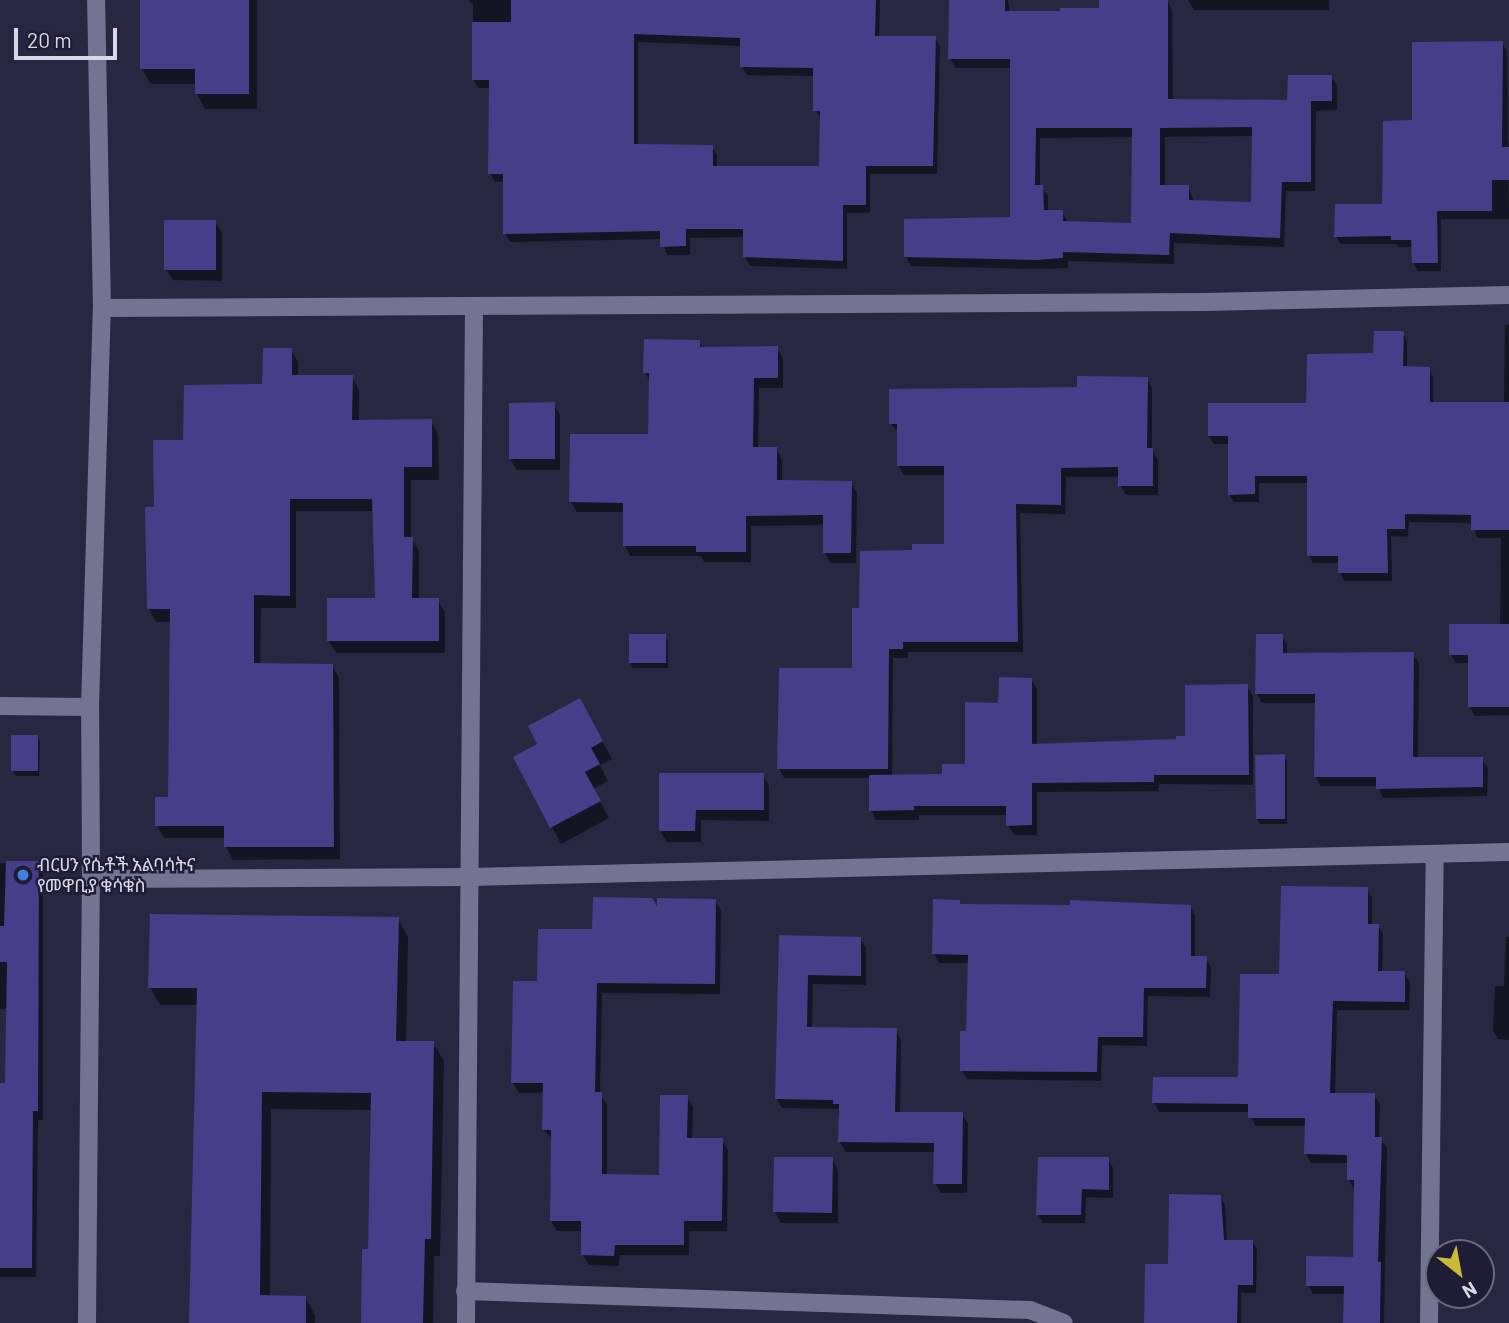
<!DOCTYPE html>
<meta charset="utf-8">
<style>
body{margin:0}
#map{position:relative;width:1509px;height:1323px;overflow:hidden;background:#282640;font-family:Barlow,"Noto Sans Ethiopic",sans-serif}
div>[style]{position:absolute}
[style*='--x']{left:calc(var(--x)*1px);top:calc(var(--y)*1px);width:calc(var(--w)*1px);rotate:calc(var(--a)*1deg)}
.shadow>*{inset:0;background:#0007}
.building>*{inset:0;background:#483d89}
.minor>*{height:18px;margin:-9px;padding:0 9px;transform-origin:9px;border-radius:9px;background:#747391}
.tertiary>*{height:18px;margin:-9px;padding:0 9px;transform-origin:9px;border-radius:9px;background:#747391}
.dots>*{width:19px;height:19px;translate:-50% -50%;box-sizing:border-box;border:4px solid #1f1d35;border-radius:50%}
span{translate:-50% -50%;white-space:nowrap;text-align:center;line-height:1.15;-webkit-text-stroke:5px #1f1d35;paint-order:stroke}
.poi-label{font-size:18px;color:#d8d8e8}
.left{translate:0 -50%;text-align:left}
.north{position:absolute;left:1425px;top:1239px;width:70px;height:70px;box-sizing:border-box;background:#1f1d35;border:2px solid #69687d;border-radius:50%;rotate:149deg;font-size:19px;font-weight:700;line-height:28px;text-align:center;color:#d8d8e8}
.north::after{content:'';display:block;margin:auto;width:24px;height:32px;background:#cbba39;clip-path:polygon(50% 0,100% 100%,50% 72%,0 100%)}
.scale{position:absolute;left:14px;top:28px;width:103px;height:32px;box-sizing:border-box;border:4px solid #d8d8e8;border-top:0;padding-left:9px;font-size:21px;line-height:24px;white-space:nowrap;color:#d8d8e8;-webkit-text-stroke:5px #1f1d35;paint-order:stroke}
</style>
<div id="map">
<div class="shadow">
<i style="clip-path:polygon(142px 0,257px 0,257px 109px,205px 109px,197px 94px,197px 84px,151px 84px,142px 69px)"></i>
<i style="clip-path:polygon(evenodd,468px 0,880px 0,879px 38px,935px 38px,940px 46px,937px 174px,870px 174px,870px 213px,847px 213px,847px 269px,750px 266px,745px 257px,745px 237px,690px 238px,690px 255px,667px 255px,662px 239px,510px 242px,505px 233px,505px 182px,495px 182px,490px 173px,491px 88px,478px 88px,473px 79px,473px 5px,468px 0,638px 42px,742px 46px,742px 67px,747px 75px,815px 76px,815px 110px,821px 119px,821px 168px,717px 167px,717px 155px,712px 147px,638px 146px,638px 42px)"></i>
<i style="clip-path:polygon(evenodd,950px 0,1008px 0,1010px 13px,1101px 9px,1101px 0,1167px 0,1172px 10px,1173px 101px,1289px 102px,1331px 76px,1337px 86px,1337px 110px,1316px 111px,1315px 191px,1286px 191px,1284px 247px,1174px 243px,1174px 264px,1068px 261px,1068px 268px,1042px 269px,911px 266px,906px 257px,1011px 219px,1012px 68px,956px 68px,950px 58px,950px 0,1254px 136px,1253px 204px,1194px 202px,1188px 186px,1165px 186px,1165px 137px,1254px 136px,950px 0,1133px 137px,1133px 225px,1068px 223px,1062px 211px,1048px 211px,1048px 196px,1040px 187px,1040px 138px,1133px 137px)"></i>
<i style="clip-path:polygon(1188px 0,1329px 0,1329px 10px,1194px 10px)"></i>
<i style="clip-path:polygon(1502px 43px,1507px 51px,1509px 219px,1441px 219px,1441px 271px,1418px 271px,1413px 263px,1413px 247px,1398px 247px,1396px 244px,1341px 244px,1336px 236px,1384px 206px,1414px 122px)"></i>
<i style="clip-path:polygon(215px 222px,222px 233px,222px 281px,173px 280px,166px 269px)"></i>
<i style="clip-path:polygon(1505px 325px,1509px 325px,1509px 715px,1475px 716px,1470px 707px,1470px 663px,1456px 663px,1451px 654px,1500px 626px,1501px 538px,1477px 538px,1473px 523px,1409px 522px,1408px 537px,1391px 536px,1392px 581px,1344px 581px,1340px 573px,1340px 563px,1313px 563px,1309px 555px,1309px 483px,1259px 483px,1259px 502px,1234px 502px,1229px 494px,1230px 444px,1214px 444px,1209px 436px,1308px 405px,1403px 333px,1407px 341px,1407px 368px,1429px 368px,1433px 377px,1433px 403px,1500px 404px,1504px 401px)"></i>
<i style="clip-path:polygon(699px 341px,703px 348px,777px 348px,783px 358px,783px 388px,759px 388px,758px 449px,776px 449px,782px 459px,782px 481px,851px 482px,857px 493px,856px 563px,830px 563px,825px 553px,825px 525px,751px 526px,751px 562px,704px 562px,701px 556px,630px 556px,625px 546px,625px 512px,577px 512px,571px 502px,650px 436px,650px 382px,645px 372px)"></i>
<i style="clip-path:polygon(291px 350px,298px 362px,298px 377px,352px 377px,359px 390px,359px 422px,431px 421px,438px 434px,439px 480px,411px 480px,411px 538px,419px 551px,419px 600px,438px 600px,445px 613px,445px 653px,336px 653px,328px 640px,376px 600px,374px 511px,296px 511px,296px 608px,261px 608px,260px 665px,332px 665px,339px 678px,340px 859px,233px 860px,226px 847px,225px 838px,164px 838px,157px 825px,170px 799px,172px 622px,156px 622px,149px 609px,155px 508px,185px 441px,264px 386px)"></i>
<i style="clip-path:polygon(1147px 379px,1152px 388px,1152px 449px,1158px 460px,1158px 495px,1126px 495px,1120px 485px,1120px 477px,1066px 477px,1065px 514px,1020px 513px,1023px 652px,908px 652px,908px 658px,893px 658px,892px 776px,944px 776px,966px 766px,1000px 704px,1031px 679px,1037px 689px,1037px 745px,1178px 741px,1187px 738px,1247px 686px,1253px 696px,1253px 785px,1159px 784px,1158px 791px,1037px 792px,1037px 835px,1014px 835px,1008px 825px,1008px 815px,919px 815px,919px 820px,876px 820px,871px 810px,871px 778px,784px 778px,779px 768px,853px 670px,861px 609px,914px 552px,946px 546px,946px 475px,904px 475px,898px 465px,899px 433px,890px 423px)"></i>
<i style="clip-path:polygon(554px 404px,560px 415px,560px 470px,517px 470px,510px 459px)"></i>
<i style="clip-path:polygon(665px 636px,668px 641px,668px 668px,633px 668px,630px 663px)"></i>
<i style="clip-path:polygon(1282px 636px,1287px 645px,1287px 654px,1413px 654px,1419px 663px,1418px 759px,1482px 759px,1488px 768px,1487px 796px,1383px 798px,1378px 786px,1321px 786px,1316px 777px,1317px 703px,1262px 703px,1257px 694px)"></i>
<i style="clip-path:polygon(589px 717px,612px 759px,600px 765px,608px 781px,593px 789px,609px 818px,561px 844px,552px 827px)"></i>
<i style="clip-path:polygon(37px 737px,40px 742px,39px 776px,16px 776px,13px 771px)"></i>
<i style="clip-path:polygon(1284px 756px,1287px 761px,1287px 824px,1260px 824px,1257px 819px)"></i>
<i style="clip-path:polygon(661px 774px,763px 775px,769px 786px,769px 821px,701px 820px,701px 842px,667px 842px,660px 831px)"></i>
<i style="clip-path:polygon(0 863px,38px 863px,43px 873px,43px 1120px,38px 1120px,36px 1277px,0 1277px,0 1085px,7px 1085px,8px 1009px,0 1009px)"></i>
<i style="clip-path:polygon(1367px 889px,1372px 898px,1372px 925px,1378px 925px,1383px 934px,1382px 972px,1404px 973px,1410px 982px,1409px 1010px,1337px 1010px,1335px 1095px,1374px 1095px,1380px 1104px,1379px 1138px,1387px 1147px,1384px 1323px,1345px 1323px,1346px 1294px,1313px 1294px,1308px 1285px,1354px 1259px,1354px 1189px,1349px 1180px,1349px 1163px,1311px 1163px,1306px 1154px,1306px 1126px,1255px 1126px,1250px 1112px,1159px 1112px,1154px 1103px,1239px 1079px,1281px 976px)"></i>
<i style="clip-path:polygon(715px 900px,721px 911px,720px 994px,602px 993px,600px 1094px,607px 1105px,607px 1176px,661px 1177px,687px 1097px,693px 1107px,692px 1140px,722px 1140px,728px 1150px,727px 1231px,689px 1231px,689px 1255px,620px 1255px,619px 1266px,589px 1265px,583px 1255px,583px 1231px,557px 1231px,551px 1221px,553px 1140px,544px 1130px,545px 1093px,519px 1093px,513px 1083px,539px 983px,594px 931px)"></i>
<i style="clip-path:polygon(959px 901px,961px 906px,1190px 906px,1195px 915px,1195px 957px,1205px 958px,1211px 967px,1210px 997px,1148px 996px,1147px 1046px,1102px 1045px,1101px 1081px,967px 1079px,962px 1070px,968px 1033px,969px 963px,939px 963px,934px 954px)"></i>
<i style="clip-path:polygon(398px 919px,408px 937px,406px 1043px,433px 1043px,444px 1061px,440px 1256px,434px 1256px,433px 1323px,363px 1323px,370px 1250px,373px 1110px,271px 1109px,270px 1297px,305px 1297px,315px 1315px,315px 1323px,191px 1323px,198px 1005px,160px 1005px,150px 987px)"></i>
<i style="clip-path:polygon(780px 937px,860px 938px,866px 948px,866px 985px,813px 984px,812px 1029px,896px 1030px,901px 1040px,900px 1114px,962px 1114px,968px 1124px,967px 1193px,941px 1193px,935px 1183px,936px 1152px,846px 1152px,840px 1142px,838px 1109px,782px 1108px,776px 1098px)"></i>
<i style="clip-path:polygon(1506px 937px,1509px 937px,1509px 1040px,1498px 1039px,1493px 1030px,1495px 986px,1504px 986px)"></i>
<i style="clip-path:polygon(832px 1159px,838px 1170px,838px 1223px,781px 1223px,775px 1212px)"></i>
<i style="clip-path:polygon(1108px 1159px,1113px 1168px,1113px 1198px,1086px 1197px,1085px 1223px,1043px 1223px,1038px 1215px)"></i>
<i style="clip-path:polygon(1220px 1197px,1225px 1205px,1227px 1241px,1252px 1241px,1257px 1249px,1256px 1293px,1241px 1293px,1241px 1323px,1146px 1323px,1170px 1266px)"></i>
</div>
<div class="building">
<i style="clip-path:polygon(140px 0,249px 0,249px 94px,195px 94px,195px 69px,140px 69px)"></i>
<i style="clip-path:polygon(evenodd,511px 0,876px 0,875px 36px,936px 36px,933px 166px,866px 166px,866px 205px,843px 205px,843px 261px,743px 257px,743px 229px,686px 229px,686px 246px,660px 247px,660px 231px,503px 234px,503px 174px,488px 174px,489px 80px,472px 80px,472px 22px,511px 22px,511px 0,634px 34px,740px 38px,740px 67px,813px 68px,813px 111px,820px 111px,819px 166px,713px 166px,713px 145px,634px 144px,634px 34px)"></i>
<i style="clip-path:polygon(evenodd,949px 0,1005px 0,1005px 11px,1060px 11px,1060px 8px,1099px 8px,1099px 0,1168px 0,1168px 99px,1287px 100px,1288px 75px,1332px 75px,1332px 101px,1311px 101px,1311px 182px,1282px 182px,1280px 238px,1170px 233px,1169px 255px,1063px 252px,1063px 258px,1036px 260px,904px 257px,904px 219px,1010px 217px,1010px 59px,948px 59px,949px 0,1252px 127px,1251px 202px,1189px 200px,1189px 185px,1160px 185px,1160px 128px,1252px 127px,949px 0,1036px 128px,1132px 128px,1131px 223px,1063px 221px,1063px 210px,1044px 210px,1043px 185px,1035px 185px,1036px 128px)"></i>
<i style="clip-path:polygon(1503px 41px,1502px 147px,1509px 147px,1509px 180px,1492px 180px,1492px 211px,1437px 211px,1438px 263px,1412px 263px,1411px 240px,1391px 240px,1391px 236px,1334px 237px,1335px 204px,1382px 204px,1383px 121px,1412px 120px,1412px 42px)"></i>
<i style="clip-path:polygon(164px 220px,216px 220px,216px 270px,164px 270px)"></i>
<i style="clip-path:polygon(1374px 331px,1404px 331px,1403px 366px,1430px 367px,1430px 402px,1509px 402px,1509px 530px,1471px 530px,1471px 515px,1405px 514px,1405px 529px,1387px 529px,1388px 573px,1338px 573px,1338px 556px,1307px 556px,1307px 476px,1255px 476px,1255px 494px,1228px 495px,1228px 436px,1208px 436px,1208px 403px,1306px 403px,1307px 354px,1373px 353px)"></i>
<i style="clip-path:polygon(644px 339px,700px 340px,700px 347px,778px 346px,778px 378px,754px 378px,753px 447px,777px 447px,777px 480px,852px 481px,851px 553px,823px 553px,823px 515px,746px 516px,746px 552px,696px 552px,696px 546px,623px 546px,623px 503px,569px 502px,570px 434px,648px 434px,649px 373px,643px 373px)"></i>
<i style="clip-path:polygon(263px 348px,292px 348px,292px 375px,353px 375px,352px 420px,432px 419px,432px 467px,404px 467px,404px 537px,413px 537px,412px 598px,439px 598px,439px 641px,327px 641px,327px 598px,375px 598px,372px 499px,290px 499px,290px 596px,254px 595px,254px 663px,333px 664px,334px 847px,224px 847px,224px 826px,155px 826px,155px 797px,168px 797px,170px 609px,147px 609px,145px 507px,154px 507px,153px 440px,183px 440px,184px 385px,262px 384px)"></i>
<i style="clip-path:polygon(1077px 376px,1148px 377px,1147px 448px,1153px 448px,1153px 486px,1118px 486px,1118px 467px,1061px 468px,1061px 505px,1016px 504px,1018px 642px,903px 642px,903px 649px,889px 649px,888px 769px,777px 769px,779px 668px,852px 668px,852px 608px,859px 608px,860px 551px,912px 550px,912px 544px,944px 544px,944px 466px,897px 466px,897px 424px,889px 424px,889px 389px,1077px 387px)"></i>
<i style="clip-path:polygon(555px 402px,555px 459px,509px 459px,509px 403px)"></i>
<i style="clip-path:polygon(1449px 624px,1509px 624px,1509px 707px,1468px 707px,1468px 655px,1449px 655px)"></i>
<i style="clip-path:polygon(629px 634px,666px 634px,666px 663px,629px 663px)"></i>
<i style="clip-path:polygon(1256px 634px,1283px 634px,1283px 653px,1414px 652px,1413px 757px,1483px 757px,1483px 787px,1376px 789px,1376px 777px,1314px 777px,1315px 694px,1255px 694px)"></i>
<i style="clip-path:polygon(999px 677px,1032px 678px,1032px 744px,1176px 739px,1176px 736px,1185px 736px,1185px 685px,1248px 684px,1249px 775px,1154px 775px,1154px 782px,1032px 783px,1032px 825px,1006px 826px,1006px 806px,914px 806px,914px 810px,869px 811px,869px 775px,942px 774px,942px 764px,965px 764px,965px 702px,998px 703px)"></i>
<i style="clip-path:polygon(580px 698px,603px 741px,591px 748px,600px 764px,585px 772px,601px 801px,550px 828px,513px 757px,537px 744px,528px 726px)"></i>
<i style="clip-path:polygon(11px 735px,38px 735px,38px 771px,11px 771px)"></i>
<i style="clip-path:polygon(1285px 754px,1285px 819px,1256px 819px,1255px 755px)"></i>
<i style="clip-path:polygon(659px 773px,764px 773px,764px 810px,696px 810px,695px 831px,659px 831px)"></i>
<i style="clip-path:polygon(6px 861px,39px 861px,38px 1111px,33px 1111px,32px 1268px,0 1268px,0 1083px,5px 1083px,7px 962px,0 962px,0 926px,4px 926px)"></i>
<i style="clip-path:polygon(1281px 886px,1368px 887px,1368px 924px,1379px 924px,1378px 971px,1405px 971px,1405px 1002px,1333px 1001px,1330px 1093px,1375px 1093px,1375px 1137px,1382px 1137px,1378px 1262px,1381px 1262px,1380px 1323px,1343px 1323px,1344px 1286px,1306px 1286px,1306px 1256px,1353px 1257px,1354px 1180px,1347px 1180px,1347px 1155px,1304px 1154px,1305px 1118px,1248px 1118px,1248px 1104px,1152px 1103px,1153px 1077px,1238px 1077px,1240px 974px,1279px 974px)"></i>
<i style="clip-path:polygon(593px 897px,652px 898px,657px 906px,657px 898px,716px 899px,715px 984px,597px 983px,595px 1092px,602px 1092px,602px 1174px,659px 1175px,660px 1095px,688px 1095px,687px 1138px,723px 1138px,722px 1221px,684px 1221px,684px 1245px,615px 1245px,614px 1256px,581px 1255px,581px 1221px,550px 1221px,551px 1130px,542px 1130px,543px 1083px,511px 1083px,513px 981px,537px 981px,538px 929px,592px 929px)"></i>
<i style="clip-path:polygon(933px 899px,960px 900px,960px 904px,1070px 905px,1070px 900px,1191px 905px,1191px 956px,1207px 956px,1206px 988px,1144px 988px,1143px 1037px,1098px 1037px,1097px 1072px,960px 1071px,960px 1031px,966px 1031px,968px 955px,932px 954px)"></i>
<i style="clip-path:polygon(150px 914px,399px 917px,396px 1041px,434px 1041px,431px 1239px,425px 1239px,423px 1323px,361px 1323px,362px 1249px,368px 1249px,371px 1093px,262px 1092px,260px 1295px,306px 1296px,306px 1323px,189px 1323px,197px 988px,148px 988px)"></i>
<i style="clip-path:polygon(779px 935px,861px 937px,861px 976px,808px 975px,807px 1027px,897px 1028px,895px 1112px,963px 1112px,962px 1184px,933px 1184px,934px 1143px,838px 1142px,839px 1104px,833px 1104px,833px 1100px,775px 1099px)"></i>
<i style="clip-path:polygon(774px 1157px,833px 1157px,832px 1213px,773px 1212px)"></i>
<i style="clip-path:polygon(1038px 1157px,1109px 1157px,1109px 1190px,1082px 1189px,1081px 1215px,1036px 1215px)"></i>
<i style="clip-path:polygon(1169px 1194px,1221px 1195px,1224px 1240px,1253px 1240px,1253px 1285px,1238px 1285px,1237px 1323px,1144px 1323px,1145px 1264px,1168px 1264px)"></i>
</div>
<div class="minor">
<i style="--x:102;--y:308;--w:1103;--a:-0.31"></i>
<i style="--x:1205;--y:302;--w:304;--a:-1.3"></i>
<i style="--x:0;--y:706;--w:90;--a:0.6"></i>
<i style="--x:91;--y:879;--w:380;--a:-0.3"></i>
<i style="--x:471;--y:877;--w:1038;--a:-1.38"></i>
<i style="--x:465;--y:1291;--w:565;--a:1.93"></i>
<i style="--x:1030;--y:1310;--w:36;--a:21"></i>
<i style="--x:466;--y:1323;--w:1016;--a:-89.55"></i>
<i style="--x:1429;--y:1323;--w:469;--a:-89.3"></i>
</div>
<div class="tertiary">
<i style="--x:87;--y:1323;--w:444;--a:-89.5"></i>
<i style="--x:91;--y:879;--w:172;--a:-90.3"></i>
<i style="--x:90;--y:707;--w:399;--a:-88.3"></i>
<i style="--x:102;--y:308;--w:308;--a:-91.1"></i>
</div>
<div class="dots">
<i style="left:23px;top:875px;background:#3f7fe0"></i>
</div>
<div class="poi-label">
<span class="left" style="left:37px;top:875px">ብርሀን የሴቶች አልባሳትና<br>የመዋቢያ ቁሳቁስ</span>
</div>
<div class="north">N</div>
<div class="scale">20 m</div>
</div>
